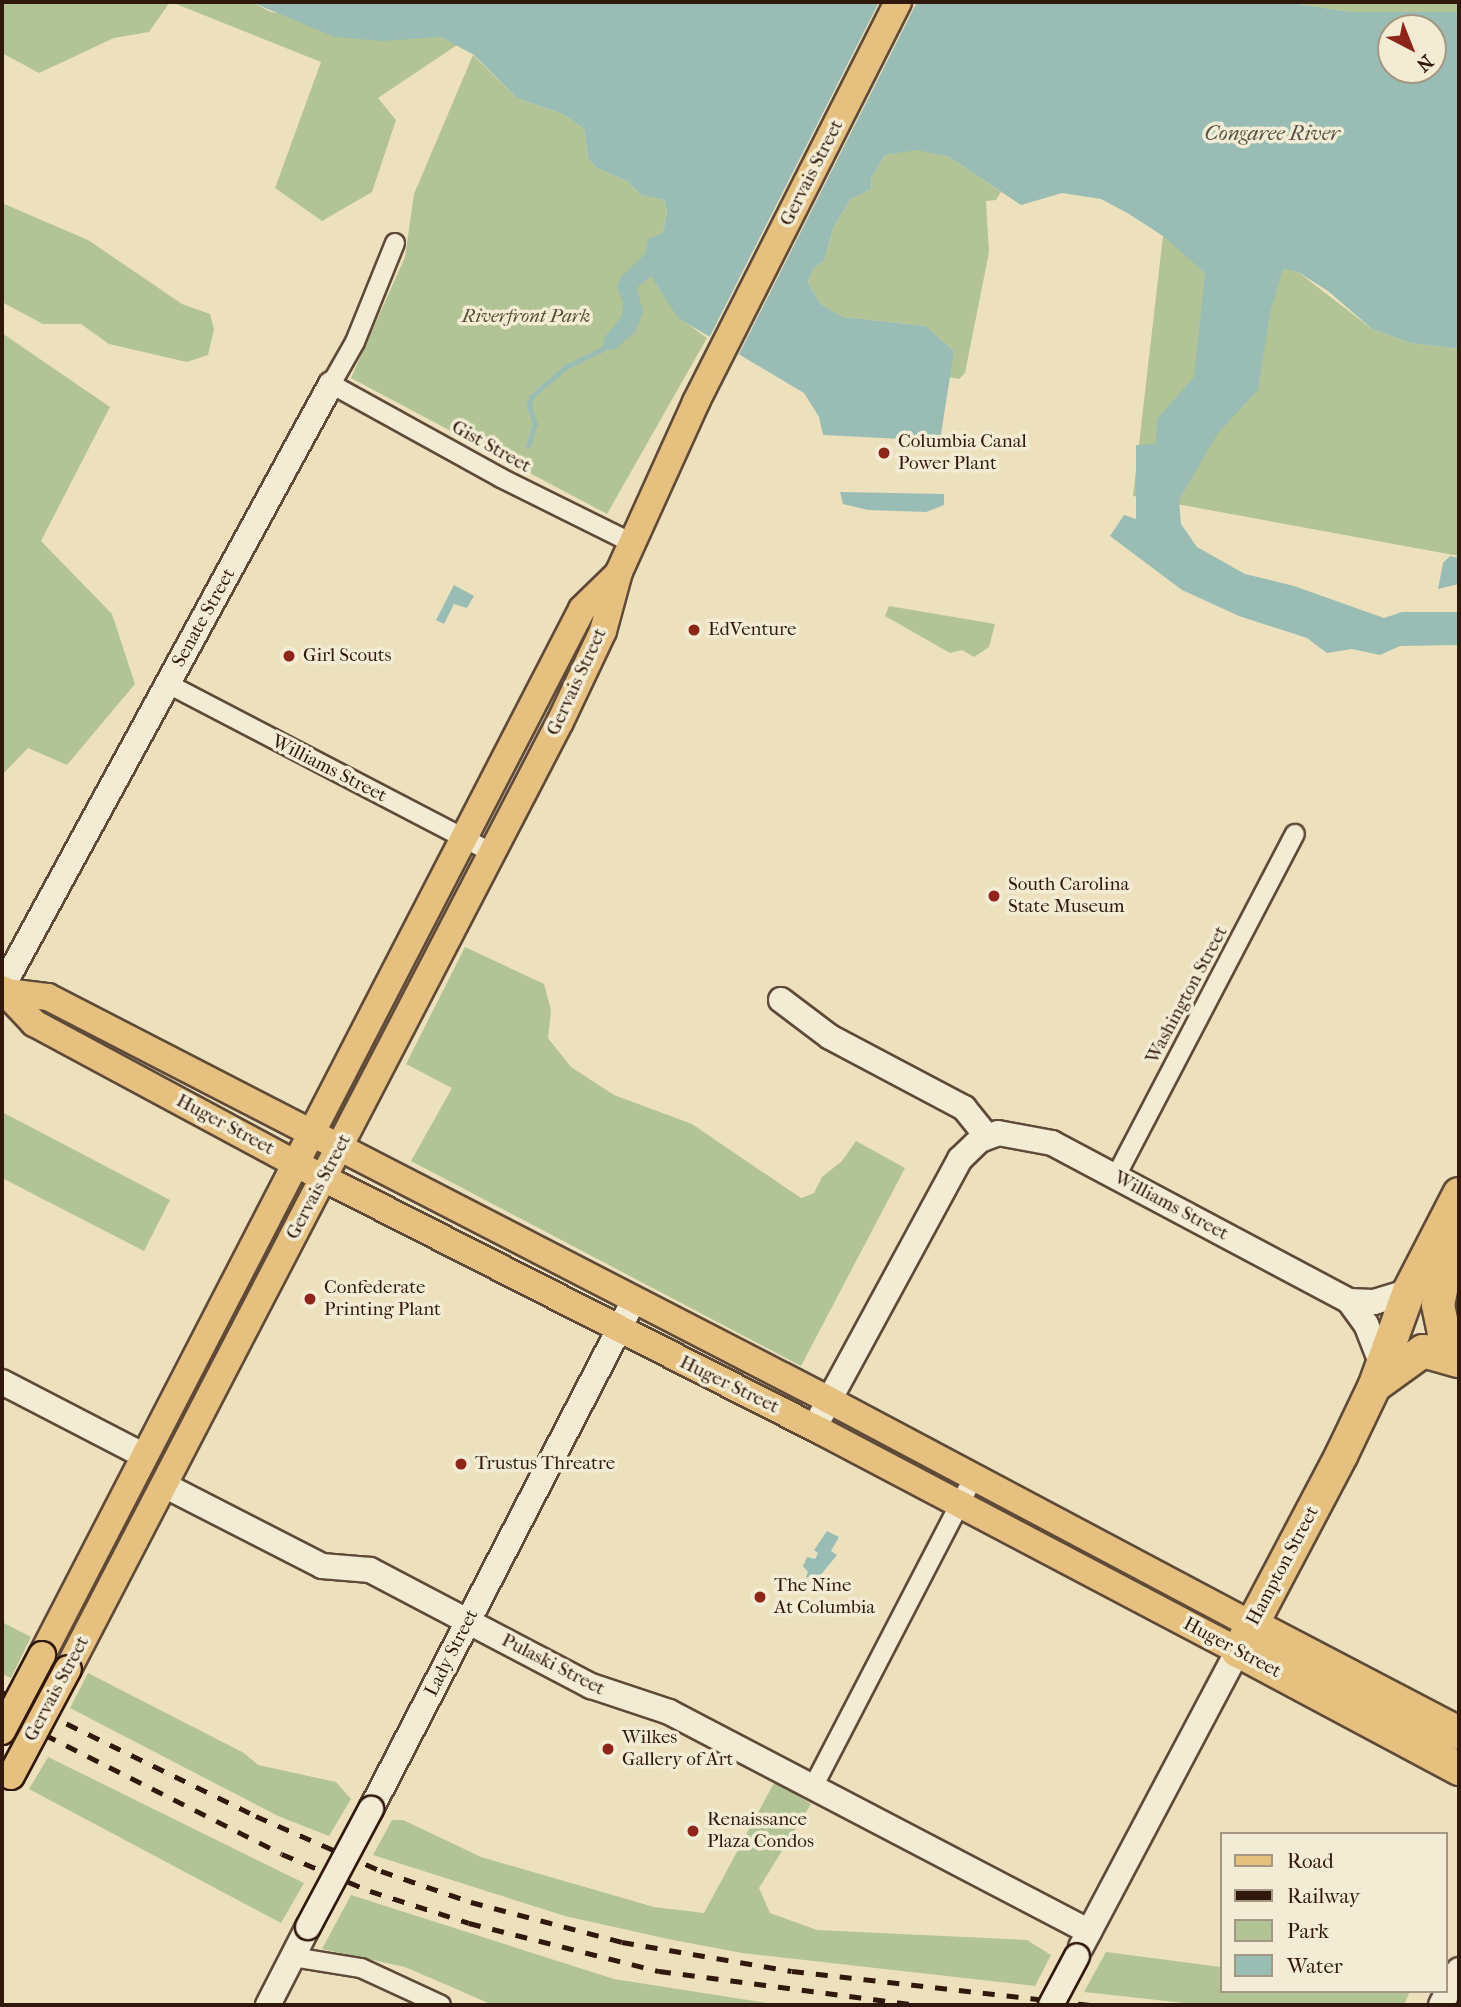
<!DOCTYPE html>
<style>
body{margin:0}
#map{position:relative;width:1461px;height:2007px;overflow:hidden;background:#ede1bd;font-family:"IM FELL French Canon",serif}
div>[style]{position:absolute}
[style*='--x']{left:calc(var(--x)*1px);top:calc(var(--y)*1px);width:calc(var(--w)*1px);rotate:calc(var(--a)*1deg)}
.green>*{inset:0;background:#b2c495}
.water>*{inset:0;background:#99bdb4}
.pier>*{inset:0;background:#ede1bd}
.stream>*{height:4.5px;margin:-2.25px;padding:0 2.25px;transform-origin:2.25px;border-radius:2.25px;background:#99bdb4}
.roads{filter:drop-shadow(2px 0 #5f4a39) drop-shadow(-2px 0 #5f4a39) drop-shadow(0 2px #5f4a39) drop-shadow(0 -2px #5f4a39)}
.street>*{height:18px;margin:-9px;padding:0 9px;transform-origin:9px;border-radius:9px;background:#f3ecd4}
.secondary>*{height:24px;margin:-12px;padding:0 12px;transform-origin:12px;border-radius:12px;background:#f3ecd4}
.primary>*{height:26px;margin:-13px;padding:0 13px;transform-origin:13px;border-radius:13px;background:#e6c07e}
.highway>*{height:32px;margin:-16px;padding:0 16px;transform-origin:16px;border-radius:16px;background:#e6c07e}
.rail>*{height:4.5px;margin-top:-2.25px;transform-origin:0;background:repeating-linear-gradient(90deg,#30180d 0 12px,transparent 0 24px)}
.bridges{filter:drop-shadow(2px 0 #30180d) drop-shadow(-2px 0 #30180d) drop-shadow(0 2px #30180d) drop-shadow(0 -2px #30180d)}
.secondary-bridge>*{height:24px;margin:-12px;padding:0 12px;transform-origin:12px;border-radius:12px;background:#f3ecd4}
.primary-bridge>*{height:26px;margin:-13px;padding:0 13px;transform-origin:13px;border-radius:13px;background:#e6c07e}
.dots>*{width:19px;height:19px;translate:-50% -50%;box-sizing:border-box;border:4px solid #f3ecd4;border-radius:50%}
span{translate:-50% -50%;white-space:nowrap;text-align:center;line-height:1.15;-webkit-text-stroke:7px #f3ecd4;paint-order:stroke}
.street-label{font-size:19px;color:#30180d}
.park-label{font-size:19px;color:#574c36;font-style:italic}
.poi-label{font-size:19px;color:#30180d}
.left{translate:0 -50%;text-align:left}
.water-label{font-size:21px;color:#555247;font-style:italic}
.frame{position:absolute;inset:0;border:4px solid #30180d;pointer-events:none}
.legend{position:absolute;left:1220px;top:1832px;width:228px;height:161px;box-sizing:border-box;background:#f3ecd4;border:2px solid #a59784;margin:0;padding:9px 12px;list-style:none;font-size:21px;color:#30180d}
.legend li{display:flex;align-items:center;gap:14px;height:35px}
.legend b{width:35px;border:2px solid #a59784}
.north{position:absolute;left:1377px;top:14px;width:70px;height:70px;box-sizing:border-box;background:#f3ecd4;border:2px solid #a59784;border-radius:50%;rotate:138deg;font-size:19px;font-weight:700;line-height:28px;text-align:center;color:#30180d}
.north::after{content:'';display:block;margin:auto;width:24px;height:32px;background:#8f2418;clip-path:polygon(50% 0,100% 100%,50% 72%,0 100%)}
</style>
<div id="map">
<div class="green">
<i style="clip-path:polygon(2px 2px,170px 2px,149px 32px,114px 38px,39px 73px,2px 53px)"></i>
<i style="clip-path:polygon(171px 2px,251px 2px,271px 12px,441px 37px,457px 45px,378px 98px,396px 120px,372px 192px,322px 221px,275px 188px,321px 62px)"></i>
<i style="clip-path:polygon(1285px 2px,1459px 2px,1459px 12px,1351px 12px)"></i>
<i style="clip-path:polygon(473px 55px,517px 98px,563px 114px,584px 129px,588px 158px,597px 168px,627px 181px,641px 195px,664px 200px,667px 211px,655px 278px,678px 317px,707px 338px,607px 514px,351px 378px,405px 257px,414px 194px)"></i>
<i style="clip-path:polygon(918px 149px,949px 157px,1001px 192px,996px 200px,986px 201px,989px 252px,965px 373px,959px 379px,949px 377px,954px 351px,926px 326px,843px 317px,821px 304px,808px 283px,813px 269px,824px 261px,834px 226px,851px 199px,872px 189px,871px 179px,885px 155px)"></i>
<i style="clip-path:polygon(2px 203px,88px 240px,182px 304px,210px 314px,214px 329px,208px 355px,187px 362px,109px 344px,81px 324px,43px 324px,2px 302px)"></i>
<i style="clip-path:polygon(1163px 236px,1203px 268px,1253px 262px,1298px 272px,1372px 329px,1411px 343px,1459px 349px,1459px 556px,1133px 496px)"></i>
<i style="clip-path:polygon(2px 333px,110px 407px,41px 541px,112px 614px,135px 684px,67px 765px,28px 748px,2px 775px)"></i>
<i style="clip-path:polygon(889px 606px,995px 624px,989px 647px,974px 657px,962px 650px,950px 653px,885px 616px)"></i>
<i style="clip-path:polygon(465px 947px,544px 984px,551px 1010px,548px 1038px,571px 1067px,614px 1095px,692px 1124px,801px 1198px,814px 1193px,822px 1177px,842px 1161px,856px 1141px,905px 1168px,801px 1366px,411px 1161px,452px 1088px,406px 1064px)"></i>
<i style="clip-path:polygon(2px 1112px,170px 1200px,144px 1251px,2px 1178px)"></i>
<i style="clip-path:polygon(2px 1622px,31px 1637px,11px 1678px,2px 1674px)"></i>
<i style="clip-path:polygon(88px 1673px,244px 1753px,258px 1765px,336px 1782px,351px 1799px,329px 1836px,278px 1816px,70px 1708px)"></i>
<i style="clip-path:polygon(48px 1757px,304px 1883px,281px 1923px,29px 1789px)"></i>
<i style="clip-path:polygon(775px 1781px,811px 1804px,759px 1888px,770px 1913px,817px 1930px,1027px 1940px,1051px 1955px,1035px 1986px,742px 1953px,668px 1939px,565px 1916px,373px 1855px,392px 1820px,403px 1820px,481px 1857px,654px 1907px,704px 1913px)"></i>
<i style="clip-path:polygon(351px 1895px,614px 1979px,780px 2005px,493px 2005px,405px 1967px,322px 1949px)"></i>
<i style="clip-path:polygon(1106px 1952px,1221px 1967px,1221px 1991px,1410px 1991px,1404px 2005px,1203px 2005px,1084px 1992px)"></i>
</div>
<div class="water">
<i style="clip-path:polygon(evenodd,251px 2px,1285px 2px,1351px 12px,1459px 12px,1459px 349px,1411px 343px,1372px 329px,1328px 291px,1298px 272px,1283px 269px,1270px 313px,1258px 390px,1218px 433px,1179px 500px,1181px 524px,1197px 547px,1245px 574px,1294px 586px,1384px 618px,1402px 612px,1459px 612px,1459px 645px,1400px 646px,1380px 655px,1352px 649px,1327px 653px,1307px 638px,1239px 616px,1182px 590px,1110px 536px,1124px 515px,1136px 519px,1136px 445px,1156px 444px,1157px 419px,1194px 377px,1205px 273px,1163px 236px,1129px 214px,1101px 199px,1062px 193px,1021px 205px,949px 157px,918px 150px,885px 155px,871px 179px,872px 189px,851px 199px,834px 226px,824px 261px,813px 269px,808px 283px,821px 304px,843px 317px,926px 326px,954px 351px,940px 441px,823px 435px,819px 417px,804px 393px,678px 318px,651px 276px,637px 288px,643px 312px,636px 331px,615px 350px,603px 349px,604px 338px,622px 316px,623px 301px,617px 288px,621px 277px,645px 254px,648px 239px,663px 233px,667px 211px,664px 200px,641px 195px,627px 181px,597px 168px,588px 158px,584px 129px,563px 114px,517px 98px,474px 55px,441px 37px,383px 41px,335px 37px,251px 2px,1391px 28px,1433px 28px,1433px 70px,1391px 70px,1391px 28px)"></i>
<i style="clip-path:polygon(840px 492px,944px 494px,944px 505px,926px 512px,868px 510px,843px 504px)"></i>
<i style="clip-path:polygon(1450px 556px,1459px 558px,1459px 584px,1438px 589px,1443px 563px)"></i>
<i style="clip-path:polygon(454px 585px,474px 596px,467px 608px,454px 604px,444px 624px,436px 620px)"></i>
<i style="clip-path:polygon(827px 1531px,839px 1537px,831px 1551px,837px 1555px,815px 1582px,806px 1577px,808px 1572px,803px 1566px,807px 1557px,815px 1559px,818px 1553px,814px 1550px)"></i>
</div>
<div class="pier">
<i style="clip-path:polygon(879px 2px,917px 2px,737px 358px,707px 342px)"></i>
</div>
<div class="stream">
<i style="--x:528;--y:446;--w:22;--a:-72"></i>
<i style="--x:535;--y:425;--w:21;--a:-107"></i>
<i style="--x:529;--y:405;--w:8;--a:-76"></i>
<i style="--x:531;--y:397;--w:46;--a:-40.6"></i>
<i style="--x:566;--y:367;--w:41;--a:-25.9"></i>
</div>
<div class="roads">
<div class="street">
<i style="--x:395;--y:243;--w:107;--a:112"></i>
<i style="--x:355;--y:342;--w:48;--a:119.7"></i>
<i style="--x:331;--y:384;--w:194;--a:28.9"></i>
<i style="--x:501;--y:478;--w:146;--a:26.4"></i>
<i style="--x:168;--y:684;--w:365;--a:27.5"></i>
<i style="--x:1116;--y:1176;--w:386;--a:-62.4"></i>
<i style="--x:813;--y:1787;--w:349;--a:-62.6"></i>
<i style="--x:293;--y:1957;--w:69;--a:9.2"></i>
<i style="--x:361;--y:1968;--w:88;--a:24.8"></i>
</div>
<div class="secondary">
<i style="--x:2;--y:988;--w:688;--a:-61.42"></i>
<i style="--x:781;--y:1000;--w:61;--a:37.1"></i>
<i style="--x:830;--y:1037;--w:152;--a:27.9"></i>
<i style="--x:964;--y:1108;--w:36;--a:51"></i>
<i style="--x:1349;--y:1301;--w:25;--a:2"></i>
<i style="--x:1374;--y:1302;--w:37;--a:-17"></i>
<i style="--x:2;--y:1382;--w:161;--a:27.4"></i>
<i style="--x:814;--y:1428;--w:306;--a:-61.5"></i>
<i style="--x:960;--y:1159;--w:28;--a:-44"></i>
<i style="--x:980;--y:1140;--w:19;--a:-21"></i>
<i style="--x:998;--y:1133;--w:55;--a:10.5"></i>
<i style="--x:1052;--y:1143;--w:336;--a:28"></i>
<i style="--x:1349;--y:1301;--w:29;--a:54"></i>
<i style="--x:1366;--y:1324;--w:44;--a:68.7"></i>
<i style="--x:164;--y:1485;--w:178;--a:27.1"></i>
<i style="--x:322;--y:1566;--w:48;--a:4.8"></i>
<i style="--x:370;--y:1570;--w:250;--a:27.7"></i>
<i style="--x:591;--y:1686;--w:82;--a:18.4"></i>
<i style="--x:669;--y:1712;--w:474;--a:27.6"></i>
<i style="--x:371;--y:1809;--w:573;--a:-62.67"></i>
<i style="--x:1081;--y:1947;--w:335;--a:-62.1"></i>
<i style="--x:268;--y:2005;--w:88;--a:-62.9"></i>
<i style="--x:1441;--y:2005;--w:39;--a:-63"></i>
</div>
<div class="primary">
<i style="--x:2;--y:989;--w:47;--a:46.7"></i>
<i style="--x:34;--y:1023;--w:300;--a:28.3"></i>
<i style="--x:298;--y:1165;--w:589;--a:26.96"></i>
<i style="--x:823;--y:1432;--w:469;--a:27.8"></i>
<i style="--x:7;--y:992;--w:41;--a:7"></i>
<i style="--x:48;--y:997;--w:879;--a:27.29"></i>
<i style="--x:829;--y:1400;--w:479;--a:28"></i>
<i style="--x:42;--y:1655;--w:1177;--a:-62.69"></i>
<i style="--x:582;--y:609;--w:50;--a:-44.2"></i>
<i style="--x:68;--y:1669;--w:1067;--a:-62.55"></i>
<i style="--x:560;--y:722;--w:101;--a:-64.7"></i>
<i style="--x:603;--y:631;--w:61;--a:-74.8"></i>
<i style="--x:619;--y:572;--w:187;--a:-65.6"></i>
<i style="--x:696;--y:402;--w:448;--a:-63.2"></i>
</div>
<div class="highway">
<i style="--x:1459;--y:1194;--w:109;--a:117.3"></i>
<i style="--x:1409;--y:1291;--w:102;--a:110"></i>
<i style="--x:1374;--y:1387;--w:76;--a:115.6"></i>
<i style="--x:1341;--y:1456;--w:221;--a:117.8"></i>
<i style="--x:1238;--y:1651;--w:251;--a:28.1"></i>
<i style="--x:1459;--y:1249;--w:40;--a:115"></i>
<i style="--x:1442;--y:1285;--w:20;--a:101"></i>
<i style="--x:1438;--y:1305;--w:30;--a:78"></i>
<i style="--x:1444;--y:1334;--w:26;--a:54"></i>
<i style="--x:1376;--y:1385;--w:58;--a:-35.9"></i>
<i style="--x:1423;--y:1351;--w:37;--a:16"></i>
<i style="--x:1252;--y:1625;--w:233;--a:27.6"></i>
</div>
</div>
<div class="rail">
<i style="--x:2;--y:1692;--w:283;--a:26"></i>
<i style="--x:256;--y:1816;--w:137;--a:23.7"></i>
<i style="--x:381;--y:1871;--w:95;--a:19"></i>
<i style="--x:471;--y:1902;--w:156;--a:14.8"></i>
<i style="--x:622;--y:1942;--w:172;--a:9.7"></i>
<i style="--x:792;--y:1971;--w:300;--a:6.5"></i>
<i style="--x:2;--y:1713;--w:313;--a:26.7"></i>
<i style="--x:282;--y:1854;--w:95;--a:22.8"></i>
<i style="--x:370;--y:1891;--w:104;--a:17.9"></i>
<i style="--x:469;--y:1923;--w:196;--a:14.2"></i>
<i style="--x:659;--y:1971;--w:259;--a:7.5"></i>
</div>
<div class="bridges">
<div class="secondary-bridge">
<i style="--x:308;--y:1927;--w:134;--a:-61.9"></i>
<i style="--x:1051;--y:2005;--w:55;--a:-62"></i>
</div>
<div class="primary-bridge">
<i style="--x:2;--y:1731;--w:86;--a:-62.2"></i>
<i style="--x:11;--y:1776;--w:121;--a:-62"></i>
</div>
</div>
<div class="dots">
<i style="left:884px;top:453px;background:#8f2418"></i>
<i style="left:694px;top:630px;background:#8f2418"></i>
<i style="left:289px;top:656px;background:#8f2418"></i>
<i style="left:994px;top:896px;background:#8f2418"></i>
<i style="left:310px;top:1299px;background:#8f2418"></i>
<i style="left:461px;top:1464px;background:#8f2418"></i>
<i style="left:760px;top:1597px;background:#8f2418"></i>
<i style="left:608px;top:1749px;background:#8f2418"></i>
<i style="left:693px;top:1831px;background:#8f2418"></i>
</div>
<div class="street-label">
<span style="left:812px;top:173px;rotate:-63deg">Gervais Street</span>
<span style="left:491px;top:447px;rotate:29deg">Gist Street</span>
<span style="left:204px;top:618px;rotate:-61deg">Senate Street</span>
<span style="left:577px;top:682px;rotate:-65deg">Gervais Street</span>
<span style="left:329px;top:769px;rotate:27deg">Williams Street</span>
<span style="left:1187px;top:995px;rotate:-62deg">Washington Street</span>
<span style="left:225px;top:1125px;rotate:28deg">Huger Street</span>
<span style="left:319px;top:1187px;rotate:-62deg">Gervais Street</span>
<span style="left:1171px;top:1206px;rotate:28deg">Williams Street</span>
<span style="left:729px;top:1385px;rotate:26deg">Huger Street</span>
<span style="left:1283px;top:1566px;rotate:-62deg">Hampton Street</span>
<span style="left:1232px;top:1648px;rotate:28deg">Huger Street</span>
<span style="left:452px;top:1653px;rotate:-63deg">Lady Street</span>
<span style="left:553px;top:1665px;rotate:27deg">Pulaski Street</span>
<span style="left:57px;top:1689px;rotate:-62deg">Gervais Street</span>
</div>
<div class="park-label">
<span style="left:526px;top:317px">Riverfront Park</span>
</div>
<div class="poi-label">
<span class="left" style="left:898px;top:453px">Columbia Canal<br>Power Plant</span>
<span class="left" style="left:708px;top:630px">EdVenture</span>
<span class="left" style="left:303px;top:656px">Girl Scouts</span>
<span class="left" style="left:1008px;top:896px">South Carolina<br>State Museum</span>
<span class="left" style="left:324px;top:1299px">Confederate<br>Printing Plant</span>
<span class="left" style="left:475px;top:1464px">Trustus Threatre</span>
<span class="left" style="left:774px;top:1597px">The Nine<br>At Columbia</span>
<span class="left" style="left:622px;top:1749px">Wilkes<br>Gallery of Art</span>
<span class="left" style="left:707px;top:1831px">Renaissance<br>Plaza Condos</span>
</div>
<div class="water-label">
<span style="left:1272px;top:133px">Congaree River</span>
</div>
<div class="frame"></div>
<ul class="legend">
<li><b style="height:9px;background:#e6c07e"></b>Road</li>
<li><b style="height:9px;background:#30180d"></b>Railway</li>
<li><b style="height:19px;background:#b2c495"></b>Park</li>
<li><b style="height:19px;background:#99bdb4"></b>Water</li>
</ul>
<div class="north">N</div>
</div>
